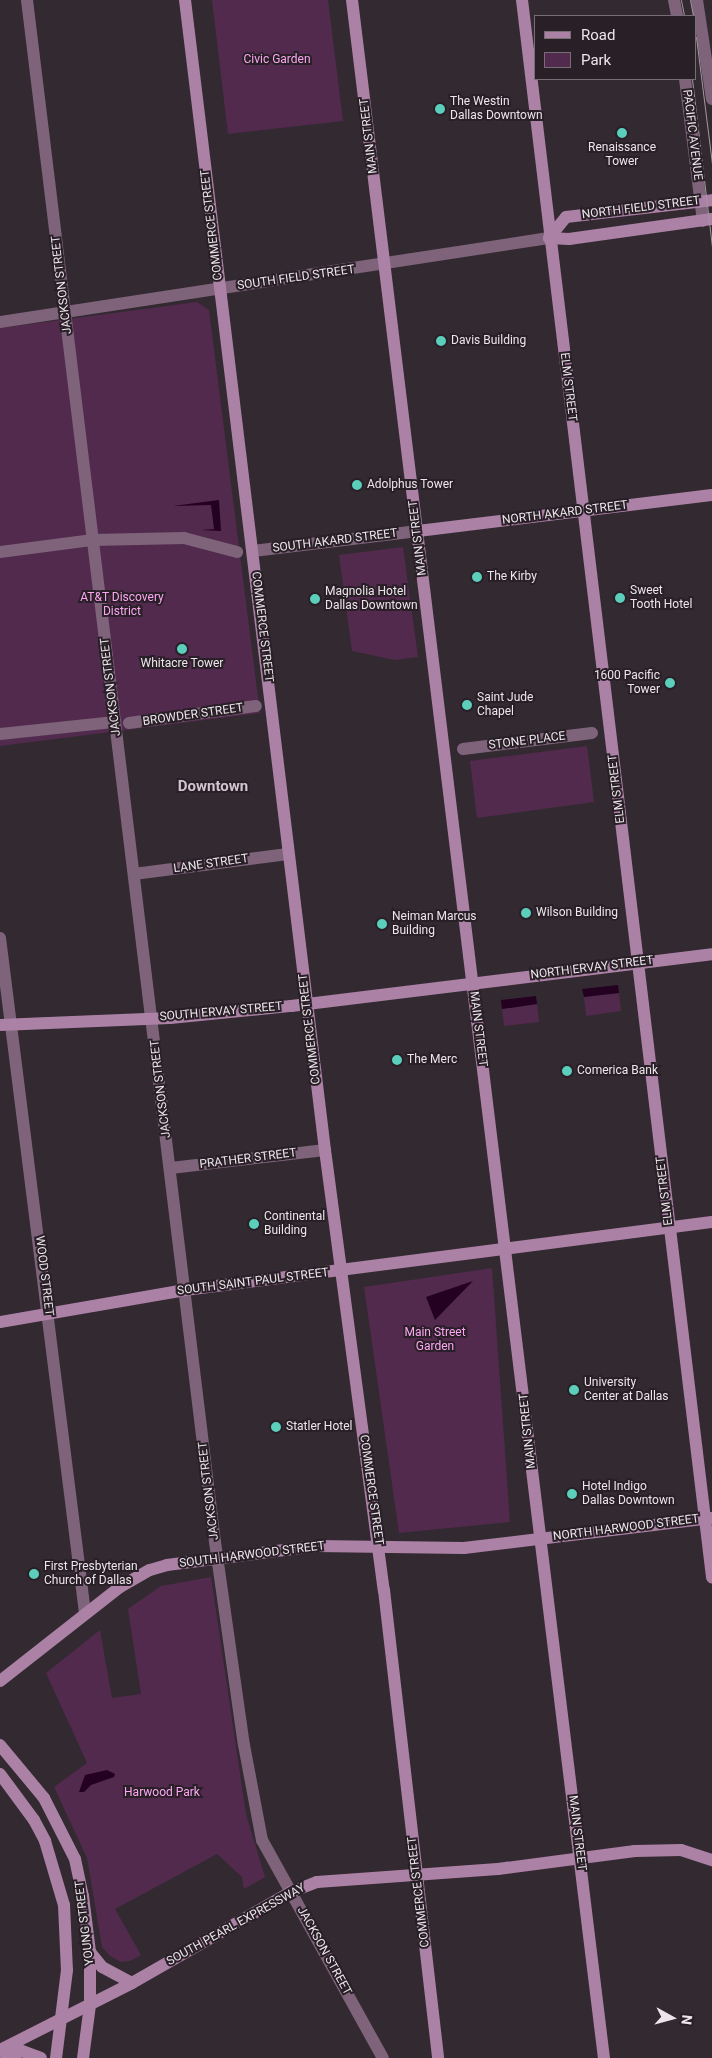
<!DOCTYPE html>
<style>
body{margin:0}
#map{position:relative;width:712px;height:2058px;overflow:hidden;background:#332931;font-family:Roboto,sans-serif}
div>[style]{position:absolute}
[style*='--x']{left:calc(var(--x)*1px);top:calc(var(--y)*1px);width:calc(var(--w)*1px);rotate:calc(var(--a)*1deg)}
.green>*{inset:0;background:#522a4d}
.water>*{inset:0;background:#240021}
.street>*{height:12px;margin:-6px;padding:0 6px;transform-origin:6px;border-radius:6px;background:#7e637a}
.secondary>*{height:12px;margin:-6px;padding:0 6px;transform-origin:6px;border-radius:6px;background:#ac81a6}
.tram>*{height:1px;margin:-0.5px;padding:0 0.5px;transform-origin:0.5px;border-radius:0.5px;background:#a299a0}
.dots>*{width:14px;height:14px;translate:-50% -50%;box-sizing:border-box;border:2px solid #291f27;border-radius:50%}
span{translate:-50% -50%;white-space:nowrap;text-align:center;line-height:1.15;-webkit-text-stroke:4px #291f27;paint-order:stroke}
.park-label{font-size:12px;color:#fda7f2}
.poi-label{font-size:12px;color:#ece5eb}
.left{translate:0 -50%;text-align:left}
.right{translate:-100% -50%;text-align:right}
.street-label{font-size:12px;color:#ece5eb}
.quarter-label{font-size:15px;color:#d2c5d0;font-weight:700}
.legend{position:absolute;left:534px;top:15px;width:162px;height:65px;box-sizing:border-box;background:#291f27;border:1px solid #776e75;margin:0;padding:6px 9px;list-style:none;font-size:15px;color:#ece5eb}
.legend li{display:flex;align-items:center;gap:10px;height:25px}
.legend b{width:25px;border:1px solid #776e75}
.north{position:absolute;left:647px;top:1993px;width:50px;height:50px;-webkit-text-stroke:4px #291f27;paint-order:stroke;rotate:97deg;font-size:14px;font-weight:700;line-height:20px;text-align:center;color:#ece5eb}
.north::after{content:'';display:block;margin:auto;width:18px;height:22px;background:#ece5eb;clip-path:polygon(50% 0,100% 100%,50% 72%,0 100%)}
</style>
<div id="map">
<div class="green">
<i style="clip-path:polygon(212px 0,328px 0,343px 121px,228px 134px)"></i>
<i style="clip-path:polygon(197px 302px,209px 310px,260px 713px,0 746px,0 328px)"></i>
<i style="clip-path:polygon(403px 547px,418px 657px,395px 660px,352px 651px,339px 555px)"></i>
<i style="clip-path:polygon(587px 746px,594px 802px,477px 818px,470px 761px)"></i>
<i style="clip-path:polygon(619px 993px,621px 1011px,586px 1016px,584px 997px)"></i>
<i style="clip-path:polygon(537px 1004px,539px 1022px,504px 1026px,502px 1009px)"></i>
<i style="clip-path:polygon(492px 1268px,510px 1522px,399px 1533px,364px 1287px)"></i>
<i style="clip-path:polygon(211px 1577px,246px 1814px,265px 1877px,244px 1889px,242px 1877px,217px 1854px,115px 1909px,141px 1955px,130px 1961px,121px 1962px,110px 1956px,102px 1947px,87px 1858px,54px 1787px,87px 1763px,46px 1673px,100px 1630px,112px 1698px,141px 1694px,128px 1609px,161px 1586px)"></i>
</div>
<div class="water">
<i style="clip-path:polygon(219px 500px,221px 531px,201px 530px,214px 529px,211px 505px,173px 506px)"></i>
<i style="clip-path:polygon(618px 985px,619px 993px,584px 997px,582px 989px)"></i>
<i style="clip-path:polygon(536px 996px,537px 1004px,502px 1009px,501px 1000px)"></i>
<i style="clip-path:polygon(473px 1281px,435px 1320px,426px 1297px)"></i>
<i style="clip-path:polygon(107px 1770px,115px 1774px,114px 1777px,91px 1785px,84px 1792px,79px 1792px,85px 1775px)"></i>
</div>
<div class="street">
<i style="--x:27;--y:0;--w:1553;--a:83.05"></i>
<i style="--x:215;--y:1542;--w:205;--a:81.9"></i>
<i style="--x:244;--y:1745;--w:97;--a:79.3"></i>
<i style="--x:262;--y:1840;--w:249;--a:61"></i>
<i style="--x:674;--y:0;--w:16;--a:79"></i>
<i style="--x:697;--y:0;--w:100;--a:81.4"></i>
<i style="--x:685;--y:79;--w:143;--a:82.8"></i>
<i style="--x:0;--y:322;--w:555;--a:-8.7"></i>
<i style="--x:253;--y:551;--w:166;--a:-6.9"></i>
<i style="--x:0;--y:552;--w:94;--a:-7.4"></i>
<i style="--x:93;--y:540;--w:91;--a:-1.3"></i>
<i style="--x:184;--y:538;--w:55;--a:14.8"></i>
<i style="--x:129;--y:723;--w:128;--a:-7.6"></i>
<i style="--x:0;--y:734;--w:116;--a:-6"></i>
<i style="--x:463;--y:749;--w:130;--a:-7.1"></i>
<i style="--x:134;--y:874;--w:155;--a:-7.4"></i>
<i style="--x:0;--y:938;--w:680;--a:82.82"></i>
<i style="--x:171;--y:1168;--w:155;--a:-6.7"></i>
</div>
<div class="secondary">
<i style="--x:185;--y:0;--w:1158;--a:83.06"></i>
<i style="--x:325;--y:1150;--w:444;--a:82.4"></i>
<i style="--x:384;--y:1590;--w:471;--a:83.4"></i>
<i style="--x:352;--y:0;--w:2073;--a:83.02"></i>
<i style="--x:522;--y:0;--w:1589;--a:83.13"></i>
<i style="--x:549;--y:238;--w:27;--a:-51"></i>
<i style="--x:566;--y:217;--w:147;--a:-6.6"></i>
<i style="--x:549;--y:238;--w:20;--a:3"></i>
<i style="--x:569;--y:239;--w:144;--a:-8"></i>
<i style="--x:418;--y:531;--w:296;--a:-7"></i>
<i style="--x:0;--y:1025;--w:170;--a:-2.4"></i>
<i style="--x:170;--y:1018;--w:122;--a:-5.7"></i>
<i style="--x:291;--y:1006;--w:424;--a:-7"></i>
<i style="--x:0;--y:1322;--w:188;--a:-9.8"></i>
<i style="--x:185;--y:1290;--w:531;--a:-7.35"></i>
<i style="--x:0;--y:1681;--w:152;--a:-38.1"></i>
<i style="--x:120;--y:1587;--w:34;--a:-30"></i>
<i style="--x:150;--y:1570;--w:18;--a:-16"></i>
<i style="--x:167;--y:1565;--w:150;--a:-7.3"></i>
<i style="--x:316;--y:1546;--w:148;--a:0.8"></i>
<i style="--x:464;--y:1548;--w:250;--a:-6.9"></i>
<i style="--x:0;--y:1745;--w:69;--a:50.3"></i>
<i style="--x:44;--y:1798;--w:68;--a:63.1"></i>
<i style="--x:75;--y:1859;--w:38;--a:78"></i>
<i style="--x:83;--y:1896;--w:56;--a:82.9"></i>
<i style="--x:90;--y:1952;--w:53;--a:90"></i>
<i style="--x:90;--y:2005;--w:53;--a:97.5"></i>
<i style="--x:0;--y:1774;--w:57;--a:53.5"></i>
<i style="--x:34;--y:1820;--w:24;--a:62"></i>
<i style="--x:45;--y:1841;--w:67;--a:73.5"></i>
<i style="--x:64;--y:1905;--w:65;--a:87.4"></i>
<i style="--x:67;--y:1970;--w:89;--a:97.1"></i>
<i style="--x:90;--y:1952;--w:19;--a:51"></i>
<i style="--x:102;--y:1967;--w:34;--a:28"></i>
<i style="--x:0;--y:2050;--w:148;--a:-26.9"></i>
<i style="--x:132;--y:1983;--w:183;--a:-29.8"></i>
<i style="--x:291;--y:1892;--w:28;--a:-21"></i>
<i style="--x:317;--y:1882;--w:181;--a:-4.1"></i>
<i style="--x:498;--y:1869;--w:138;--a:-7.5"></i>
<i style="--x:635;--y:1851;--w:46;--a:-1.2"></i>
<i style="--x:681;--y:1850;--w:33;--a:18"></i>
<i style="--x:6;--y:2058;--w:17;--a:-24"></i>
<i style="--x:22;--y:2051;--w:20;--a:20"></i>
</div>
<div class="tram">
<i style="--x:681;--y:0;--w:16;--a:79"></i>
<i style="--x:690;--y:0;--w:16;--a:79"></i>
<i style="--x:696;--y:37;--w:128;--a:82.8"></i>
<i style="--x:692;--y:79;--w:168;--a:83.2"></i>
</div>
<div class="dots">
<i style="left:440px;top:109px;background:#5bcebc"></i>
<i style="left:622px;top:133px;background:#5bcebc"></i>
<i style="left:441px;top:341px;background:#5bcebc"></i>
<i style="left:357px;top:485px;background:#5bcebc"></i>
<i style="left:477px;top:577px;background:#5bcebc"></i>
<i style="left:620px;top:598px;background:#5bcebc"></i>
<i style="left:315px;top:599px;background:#5bcebc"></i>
<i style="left:182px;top:649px;background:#5bcebc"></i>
<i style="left:670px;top:683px;background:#5bcebc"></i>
<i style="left:467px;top:705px;background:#5bcebc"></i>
<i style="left:526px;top:913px;background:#5bcebc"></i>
<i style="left:382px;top:924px;background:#5bcebc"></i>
<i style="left:397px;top:1060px;background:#5bcebc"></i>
<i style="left:567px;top:1071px;background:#5bcebc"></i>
<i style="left:254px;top:1224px;background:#5bcebc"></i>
<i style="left:574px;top:1390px;background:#5bcebc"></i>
<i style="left:276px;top:1427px;background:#5bcebc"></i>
<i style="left:572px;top:1494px;background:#5bcebc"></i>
<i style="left:34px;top:1574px;background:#5bcebc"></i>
</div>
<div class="park-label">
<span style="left:277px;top:60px">Civic Garden</span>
<span style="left:122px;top:605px">AT&amp;T Discovery<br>District</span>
<span style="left:435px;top:1340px">Main Street<br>Garden</span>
<span style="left:162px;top:1793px">Harwood Park</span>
</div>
<div class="poi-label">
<span class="left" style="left:450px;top:109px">The Westin<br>Dallas Downtown</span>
<span style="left:622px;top:155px">Renaissance<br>Tower</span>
<span class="left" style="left:451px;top:341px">Davis Building</span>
<span class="left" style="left:367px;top:485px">Adolphus Tower</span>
<span class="left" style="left:487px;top:577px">The Kirby</span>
<span class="left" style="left:630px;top:598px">Sweet<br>Tooth Hotel</span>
<span class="left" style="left:325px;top:599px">Magnolia Hotel<br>Dallas Downtown</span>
<span style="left:182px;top:664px">Whitacre Tower</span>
<span class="right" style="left:660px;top:683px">1600 Pacific<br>Tower</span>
<span class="left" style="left:477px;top:705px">Saint Jude<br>Chapel</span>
<span class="left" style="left:536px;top:913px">Wilson Building</span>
<span class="left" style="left:392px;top:924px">Neiman Marcus<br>Building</span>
<span class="left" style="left:407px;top:1060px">The Merc</span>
<span class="left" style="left:577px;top:1071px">Comerica Bank</span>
<span class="left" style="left:264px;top:1224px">Continental<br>Building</span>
<span class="left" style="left:584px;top:1390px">University<br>Center at Dallas</span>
<span class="left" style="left:286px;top:1427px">Statler Hotel</span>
<span class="left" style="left:582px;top:1494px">Hotel Indigo<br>Dallas Downtown</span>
<span class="left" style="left:44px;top:1574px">First Presbyterian<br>Church of Dallas</span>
</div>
<div class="street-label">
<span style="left:692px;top:135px;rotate:83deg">PACIFIC AVENUE</span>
<span style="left:369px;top:136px;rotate:-97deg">MAIN STREET</span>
<span style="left:641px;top:208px;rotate:-7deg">NORTH FIELD STREET</span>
<span style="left:212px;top:225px;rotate:-97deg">COMMERCE STREET</span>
<span style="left:296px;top:278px;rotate:-8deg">SOUTH FIELD STREET</span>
<span style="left:62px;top:285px;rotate:-97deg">JACKSON STREET</span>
<span style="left:568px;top:387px;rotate:83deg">ELM STREET</span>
<span style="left:565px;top:513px;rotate:-7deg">NORTH AKARD STREET</span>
<span style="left:418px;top:538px;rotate:-97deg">MAIN STREET</span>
<span style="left:335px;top:541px;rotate:-7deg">SOUTH AKARD STREET</span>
<span style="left:262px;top:627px;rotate:83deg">COMMERCE STREET</span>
<span style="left:111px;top:687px;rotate:-97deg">JACKSON STREET</span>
<span style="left:193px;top:715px;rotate:-8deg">BROWDER STREET</span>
<span style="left:527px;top:741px;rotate:-7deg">STONE PLACE</span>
<span style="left:617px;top:789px;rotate:-97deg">ELM STREET</span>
<span style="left:211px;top:864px;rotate:-8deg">LANE STREET</span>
<span style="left:592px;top:968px;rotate:-7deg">NORTH ERVAY STREET</span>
<span style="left:221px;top:1012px;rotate:-5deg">SOUTH ERVAY STREET</span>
<span style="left:310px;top:1029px;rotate:-97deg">COMMERCE STREET</span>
<span style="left:478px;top:1029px;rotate:83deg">MAIN STREET</span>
<span style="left:161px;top:1089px;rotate:-97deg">JACKSON STREET</span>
<span style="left:248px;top:1159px;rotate:-7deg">PRATHER STREET</span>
<span style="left:665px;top:1191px;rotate:-97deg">ELM STREET</span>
<span style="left:44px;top:1276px;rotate:83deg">WOOD STREET</span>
<span style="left:253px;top:1282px;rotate:-7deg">SOUTH SAINT PAUL STREET</span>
<span style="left:528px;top:1431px;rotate:-96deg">MAIN STREET</span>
<span style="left:371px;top:1490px;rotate:82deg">COMMERCE STREET</span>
<span style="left:209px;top:1491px;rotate:-97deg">JACKSON STREET</span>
<span style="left:626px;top:1528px;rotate:-7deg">NORTH HARWOOD STREET</span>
<span style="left:252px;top:1555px;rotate:-7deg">SOUTH HARWOOD STREET</span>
<span style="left:577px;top:1833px;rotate:83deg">MAIN STREET</span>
<span style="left:419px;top:1892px;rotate:-97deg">COMMERCE STREET</span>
<span style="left:85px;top:1923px;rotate:-97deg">YOUNG STREET</span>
<span style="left:236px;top:1925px;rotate:-29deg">SOUTH PEARL EXPRESSWAY</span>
<span style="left:324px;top:1951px;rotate:61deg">JACKSON STREET</span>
</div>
<div class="quarter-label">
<span style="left:213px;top:787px">Downtown</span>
</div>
<ul class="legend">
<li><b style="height:6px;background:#ac81a6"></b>Road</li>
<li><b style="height:14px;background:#522a4d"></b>Park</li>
</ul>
<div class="north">N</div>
</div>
